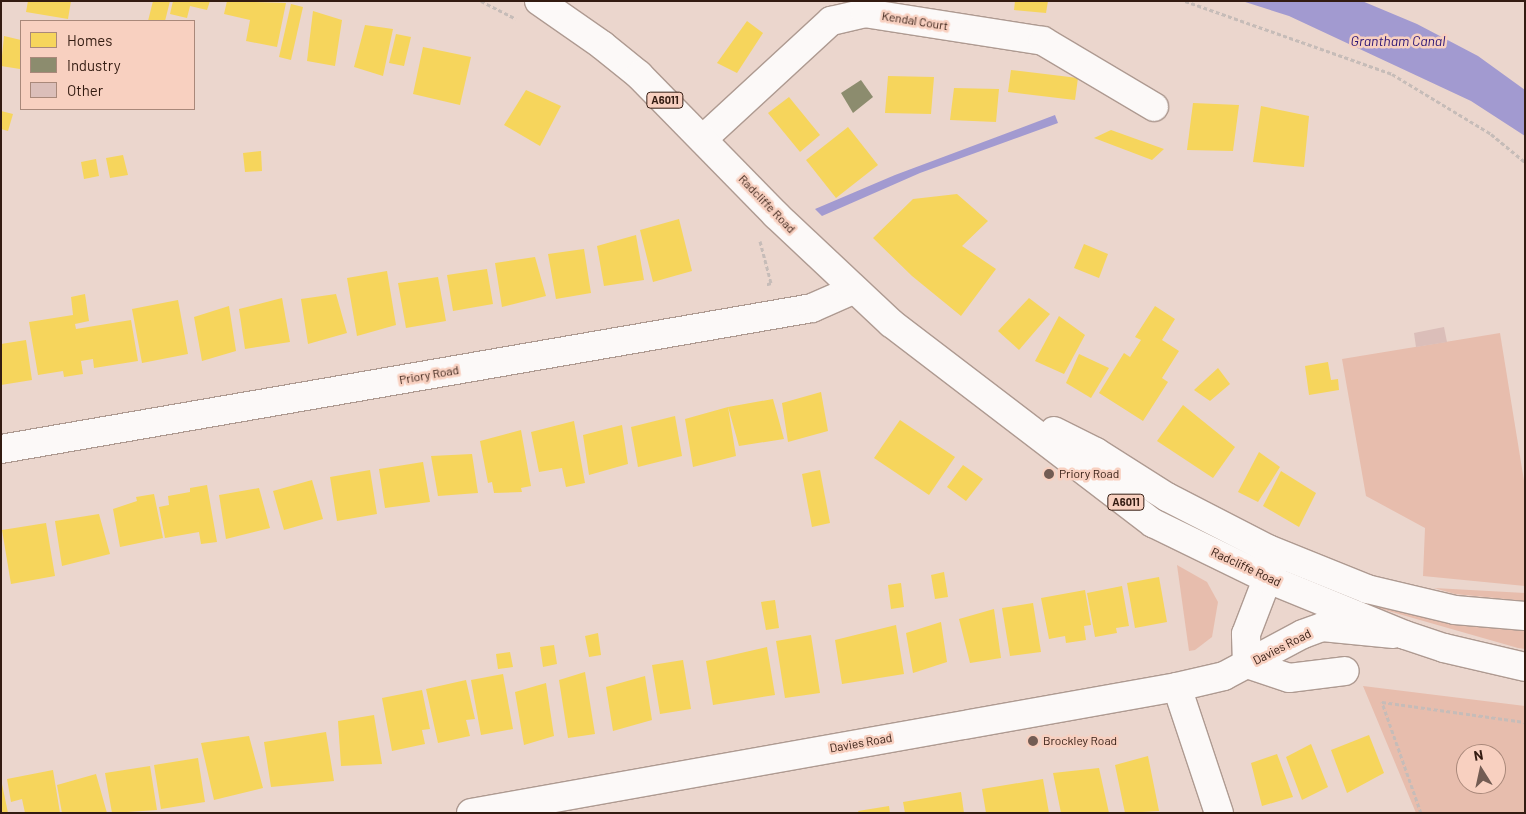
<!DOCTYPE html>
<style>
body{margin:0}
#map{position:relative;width:1526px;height:814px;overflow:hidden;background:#ebd6cd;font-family:Barlow,sans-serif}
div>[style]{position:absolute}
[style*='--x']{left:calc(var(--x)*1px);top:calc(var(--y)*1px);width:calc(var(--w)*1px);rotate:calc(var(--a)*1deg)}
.green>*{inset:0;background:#e7bdad}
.water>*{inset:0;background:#a29ad0}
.homes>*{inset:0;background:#f6d55c}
.industry>*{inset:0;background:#8c8c6e}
.building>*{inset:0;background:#dbbeb9}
.path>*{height:3px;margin-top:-1.5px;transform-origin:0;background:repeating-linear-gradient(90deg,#c6bcb8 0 4px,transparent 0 6.5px)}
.roads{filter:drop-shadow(1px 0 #ae9a91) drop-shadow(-1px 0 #ae9a91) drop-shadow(0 1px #ae9a91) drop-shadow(0 -1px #ae9a91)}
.minor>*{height:28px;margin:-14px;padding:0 14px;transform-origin:14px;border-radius:14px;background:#fcf9f8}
.highway>*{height:28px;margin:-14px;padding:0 14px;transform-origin:14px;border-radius:14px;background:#fcf9f8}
.dots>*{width:14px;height:14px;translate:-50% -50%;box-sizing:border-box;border:2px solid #f8d0c0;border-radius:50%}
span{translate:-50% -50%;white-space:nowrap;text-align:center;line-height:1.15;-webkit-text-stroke:5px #f8d0c0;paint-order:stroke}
.shield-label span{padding:1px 4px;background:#f8d0c0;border:1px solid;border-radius:4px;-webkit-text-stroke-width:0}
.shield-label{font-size:11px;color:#331b11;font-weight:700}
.street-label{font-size:12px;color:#331b11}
.poi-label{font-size:12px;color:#331b11}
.left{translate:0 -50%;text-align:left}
.water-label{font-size:14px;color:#2a1373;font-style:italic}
.frame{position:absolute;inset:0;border:2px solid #331b11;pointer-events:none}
.legend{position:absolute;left:20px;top:20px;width:175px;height:90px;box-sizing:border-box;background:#f8d0c0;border:1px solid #a9887a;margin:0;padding:6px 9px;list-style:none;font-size:15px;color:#331b11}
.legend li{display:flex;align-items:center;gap:10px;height:25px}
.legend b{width:25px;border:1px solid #a9887a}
.north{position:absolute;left:1456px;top:744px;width:50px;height:50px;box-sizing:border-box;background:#f8d0c0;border:1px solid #a9887a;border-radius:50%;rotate:350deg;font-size:14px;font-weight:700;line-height:20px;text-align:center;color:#331b11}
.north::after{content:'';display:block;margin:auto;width:18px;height:22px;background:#735c53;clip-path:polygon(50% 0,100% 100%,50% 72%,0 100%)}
</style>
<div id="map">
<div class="green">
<i style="clip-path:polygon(1500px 333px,1525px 487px,1525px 586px,1423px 576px,1425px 528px,1366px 496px,1342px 359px)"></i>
<i style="clip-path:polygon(1177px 565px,1207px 582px,1218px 602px,1212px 637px,1195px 650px,1189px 651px)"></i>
<i style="clip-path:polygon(1434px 588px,1525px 593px,1525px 601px,1455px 594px)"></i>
<i style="clip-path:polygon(1364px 604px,1525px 631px,1525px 649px,1518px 648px)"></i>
<i style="clip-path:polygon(evenodd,1363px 686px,1525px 706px,1525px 813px,1416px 813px,1363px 686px,1466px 754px,1496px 754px,1496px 784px,1466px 784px,1466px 754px)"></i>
</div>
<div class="water">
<i style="clip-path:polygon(1242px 1px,1362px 1px,1417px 24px,1478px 56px,1525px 90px,1525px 136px,1471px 101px,1289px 16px)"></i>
<i style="clip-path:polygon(1055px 115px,1058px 123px,920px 173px,822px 216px,815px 209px,895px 175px)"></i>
</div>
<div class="homes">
<i style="clip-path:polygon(28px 1px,71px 1px,68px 19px,26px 12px)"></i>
<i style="clip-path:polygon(153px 1px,170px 1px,165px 21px,148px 21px)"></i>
<i style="clip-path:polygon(173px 1px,210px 1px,207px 10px,190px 6px,187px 18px,170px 14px)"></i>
<i style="clip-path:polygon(227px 1px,286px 3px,277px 47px,246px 41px,250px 20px,224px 14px)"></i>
<i style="clip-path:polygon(1015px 1px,1048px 1px,1046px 13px,1014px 10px)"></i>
<i style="clip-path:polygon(291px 4px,303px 7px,291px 60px,279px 57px)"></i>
<i style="clip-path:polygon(313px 11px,342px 20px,335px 66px,307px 61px)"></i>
<i style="clip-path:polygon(747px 21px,763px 33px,737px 73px,717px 63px)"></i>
<i style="clip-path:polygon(365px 25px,393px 29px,383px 76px,354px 67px)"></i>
<i style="clip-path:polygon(396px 34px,411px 37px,404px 66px,389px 63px)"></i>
<i style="clip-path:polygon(4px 36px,21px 40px,20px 69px,1px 66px)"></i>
<i style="clip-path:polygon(423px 47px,471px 57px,460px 105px,413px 94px)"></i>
<i style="clip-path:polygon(1011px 70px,1078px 78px,1075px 100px,1008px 92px)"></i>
<i style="clip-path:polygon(888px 76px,934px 77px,931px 114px,885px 113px)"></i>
<i style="clip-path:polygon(954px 88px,999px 89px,996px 122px,950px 120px)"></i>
<i style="clip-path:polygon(526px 90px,561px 106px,540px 146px,504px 125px)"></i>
<i style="clip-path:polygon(789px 97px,820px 135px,800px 152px,768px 113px)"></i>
<i style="clip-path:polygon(1193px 103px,1239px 105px,1233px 151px,1187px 150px)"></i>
<i style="clip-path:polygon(1261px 106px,1309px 116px,1304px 167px,1253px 162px)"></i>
<i style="clip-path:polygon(1px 111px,13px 114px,8px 131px,1px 129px)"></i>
<i style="clip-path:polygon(848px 127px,878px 165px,836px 198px,806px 160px)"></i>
<i style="clip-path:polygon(1111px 130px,1164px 149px,1152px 160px,1094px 138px)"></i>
<i style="clip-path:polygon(261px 151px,262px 171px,245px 172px,243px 153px)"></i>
<i style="clip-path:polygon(123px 155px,128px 175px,110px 178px,106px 158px)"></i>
<i style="clip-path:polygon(96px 159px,99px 176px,84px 179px,81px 162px)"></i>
<i style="clip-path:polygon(957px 194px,988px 221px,962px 246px,996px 269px,961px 316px,912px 276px,873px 238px,913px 199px)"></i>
<i style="clip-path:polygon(679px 219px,692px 271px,653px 282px,640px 230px)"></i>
<i style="clip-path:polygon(636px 235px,644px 280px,604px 286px,597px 246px)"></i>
<i style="clip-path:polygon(1084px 244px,1108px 254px,1099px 278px,1074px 268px)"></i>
<i style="clip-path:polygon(584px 249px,591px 293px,556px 299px,548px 254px)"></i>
<i style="clip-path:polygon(535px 257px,546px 296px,502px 307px,495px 263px)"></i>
<i style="clip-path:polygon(487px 269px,493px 304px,453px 311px,447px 275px)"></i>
<i style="clip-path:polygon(387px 271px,396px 325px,357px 336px,347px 278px)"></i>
<i style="clip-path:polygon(438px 277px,446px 321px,406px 328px,398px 283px)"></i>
<i style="clip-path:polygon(85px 294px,89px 321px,75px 324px,76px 329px,131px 320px,138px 361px,94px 368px,93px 359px,81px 361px,83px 374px,64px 377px,63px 371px,38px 375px,29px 322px,73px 315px,71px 297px)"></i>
<i style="clip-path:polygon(336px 294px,347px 333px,308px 344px,301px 299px)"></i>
<i style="clip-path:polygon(282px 298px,290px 342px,245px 349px,239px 309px)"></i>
<i style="clip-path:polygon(1029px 298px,1050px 314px,1019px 350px,998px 331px)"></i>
<i style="clip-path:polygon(178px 300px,188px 354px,142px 363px,132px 309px)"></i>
<i style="clip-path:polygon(229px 306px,236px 351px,202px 361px,194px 317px)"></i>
<i style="clip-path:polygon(1155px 306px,1175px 319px,1162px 340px,1179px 351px,1162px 378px,1168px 382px,1143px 421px,1099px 393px,1124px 353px,1130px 357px,1141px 340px,1135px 337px)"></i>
<i style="clip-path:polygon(1059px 316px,1085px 335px,1064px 374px,1035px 361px)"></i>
<i style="clip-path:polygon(26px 340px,32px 380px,1px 385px,1px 344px)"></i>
<i style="clip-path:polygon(1079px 354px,1109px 368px,1091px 398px,1066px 383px)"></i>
<i style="clip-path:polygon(1328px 362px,1331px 380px,1338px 379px,1339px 390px,1309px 395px,1305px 366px)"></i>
<i style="clip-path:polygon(1218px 368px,1230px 384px,1210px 401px,1194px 390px)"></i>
<i style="clip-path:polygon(821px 392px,828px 431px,788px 442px,782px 403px)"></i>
<i style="clip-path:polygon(773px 399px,784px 439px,739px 446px,728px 407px,736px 456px,693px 467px,685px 419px,728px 407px)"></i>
<i style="clip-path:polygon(1183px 405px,1235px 447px,1213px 478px,1157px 441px)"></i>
<i style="clip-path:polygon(675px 416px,682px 456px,638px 467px,631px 427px)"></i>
<i style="clip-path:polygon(900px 420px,955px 457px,929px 495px,874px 458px)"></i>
<i style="clip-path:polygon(574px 421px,585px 483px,566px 487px,562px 468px,539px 472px,531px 432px)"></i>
<i style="clip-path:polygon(622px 425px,628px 464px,589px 475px,583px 435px)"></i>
<i style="clip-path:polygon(521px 430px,531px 486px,521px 488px,522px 492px,494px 493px,492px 482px,488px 483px,480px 441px)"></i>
<i style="clip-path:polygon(1259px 452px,1280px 467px,1258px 502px,1238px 492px)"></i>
<i style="clip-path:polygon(472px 454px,478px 493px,438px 496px,431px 456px)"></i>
<i style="clip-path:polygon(423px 462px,430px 502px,385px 508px,379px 469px)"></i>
<i style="clip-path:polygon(963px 465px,983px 479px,966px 501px,947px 487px)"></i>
<i style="clip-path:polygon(370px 470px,377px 514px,337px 521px,330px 477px)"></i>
<i style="clip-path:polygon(820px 470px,830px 523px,812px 527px,802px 474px)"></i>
<i style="clip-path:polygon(1281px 471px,1316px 493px,1299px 527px,1263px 506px)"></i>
<i style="clip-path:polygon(312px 480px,323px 519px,284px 530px,273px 491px)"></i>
<i style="clip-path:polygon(207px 485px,217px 542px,201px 544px,199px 532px,165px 538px,159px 507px,169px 505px,168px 496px,190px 492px,190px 488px)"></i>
<i style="clip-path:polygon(259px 488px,270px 528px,226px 539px,219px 495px)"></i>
<i style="clip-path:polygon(154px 494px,163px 538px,120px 547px,113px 509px,137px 501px,136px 497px)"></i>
<i style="clip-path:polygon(99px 514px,110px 554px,62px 566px,55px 521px)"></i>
<i style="clip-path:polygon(46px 523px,55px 576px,11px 584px,2px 530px)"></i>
<i style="clip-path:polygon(944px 572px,948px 597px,935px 599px,931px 575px)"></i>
<i style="clip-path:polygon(1159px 577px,1167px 622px,1135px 628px,1127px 583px)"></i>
<i style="clip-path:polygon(901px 583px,904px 607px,891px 609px,888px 585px)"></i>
<i style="clip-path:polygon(1122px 586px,1129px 626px,1116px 628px,1117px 633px,1095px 637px,1087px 593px)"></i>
<i style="clip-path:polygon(1085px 590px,1091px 625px,1084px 626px,1086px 640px,1066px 643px,1065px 636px,1049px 639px,1041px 598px)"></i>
<i style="clip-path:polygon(775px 600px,779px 628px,766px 630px,761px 602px)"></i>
<i style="clip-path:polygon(1033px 603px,1041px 652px,1010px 656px,1002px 608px)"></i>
<i style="clip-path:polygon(994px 609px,1001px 658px,970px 663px,959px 619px)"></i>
<i style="clip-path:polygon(941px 622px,947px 662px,913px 673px,906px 633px)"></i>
<i style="clip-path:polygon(896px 625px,904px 674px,842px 684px,835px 640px)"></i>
<i style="clip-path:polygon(598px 633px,601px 655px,589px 657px,585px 636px)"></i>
<i style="clip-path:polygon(811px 635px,820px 693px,785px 698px,776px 641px)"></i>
<i style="clip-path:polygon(554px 645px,557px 664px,543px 667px,540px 647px)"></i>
<i style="clip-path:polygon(767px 647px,775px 695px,713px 705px,706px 661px)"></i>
<i style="clip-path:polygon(510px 652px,513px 667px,498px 669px,496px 654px)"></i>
<i style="clip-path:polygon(683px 660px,691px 709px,660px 714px,652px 665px)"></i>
<i style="clip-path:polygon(585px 672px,595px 734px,568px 738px,559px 680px)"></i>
<i style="clip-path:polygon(503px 674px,513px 729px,481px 735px,471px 680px)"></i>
<i style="clip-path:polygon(645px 676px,652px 720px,613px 731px,606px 687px)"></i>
<i style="clip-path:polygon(466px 680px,475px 719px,466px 720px,470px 736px,438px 743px,426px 689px)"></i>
<i style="clip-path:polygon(546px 683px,554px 736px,524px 745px,515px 692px)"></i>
<i style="clip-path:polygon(422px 690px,430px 729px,422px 730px,425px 744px,392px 751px,382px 698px)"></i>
<i style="clip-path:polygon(374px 715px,382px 764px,341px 766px,338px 721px)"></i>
<i style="clip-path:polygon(326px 732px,334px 781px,271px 787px,264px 742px)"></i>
<i style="clip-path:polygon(1369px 735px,1384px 773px,1347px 793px,1331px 750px)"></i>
<i style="clip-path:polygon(249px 736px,263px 788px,214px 800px,201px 743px)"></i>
<i style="clip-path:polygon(1311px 744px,1328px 787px,1302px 800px,1286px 757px)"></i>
<i style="clip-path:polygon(1277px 754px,1293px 797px,1262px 806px,1251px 763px)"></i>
<i style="clip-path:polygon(1148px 756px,1159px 811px,1125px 813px,1115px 765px)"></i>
<i style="clip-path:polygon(198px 758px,205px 802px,161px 809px,154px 765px)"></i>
<i style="clip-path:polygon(150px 766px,157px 810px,112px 813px,105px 773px)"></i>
<i style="clip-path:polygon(1099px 768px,1109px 813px,1061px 813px,1053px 773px)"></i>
<i style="clip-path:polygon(53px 770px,60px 813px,25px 813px,22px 799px,11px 802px,7px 779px)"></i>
<i style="clip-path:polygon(96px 774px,107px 813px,62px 813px,57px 785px)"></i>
<i style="clip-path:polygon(1043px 779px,1049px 813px,986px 813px,982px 789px)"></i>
<i style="clip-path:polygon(1px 784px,2px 784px,8px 813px,1px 813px)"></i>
<i style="clip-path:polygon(961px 792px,964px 813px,905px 813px,903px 802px)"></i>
<i style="clip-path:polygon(889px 806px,890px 813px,859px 813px,858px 811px)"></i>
</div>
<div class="industry">
<i style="clip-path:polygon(861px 80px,873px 97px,853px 113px,841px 93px)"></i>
</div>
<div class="building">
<i style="clip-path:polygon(1444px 327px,1447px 342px,1416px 347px,1414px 333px)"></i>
</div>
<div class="path">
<i style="--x:481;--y:1;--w:39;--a:27"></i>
<i style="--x:1185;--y:1;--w:219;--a:19.4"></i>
<i style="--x:1392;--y:74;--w:116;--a:31.2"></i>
<i style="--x:1491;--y:134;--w:44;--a:39.5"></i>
<i style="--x:760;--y:241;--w:43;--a:75.3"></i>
<i style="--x:771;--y:283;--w:6;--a:162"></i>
<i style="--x:1421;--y:813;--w:118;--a:-109.4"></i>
<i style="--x:1382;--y:702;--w:144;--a:8"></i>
</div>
<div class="roads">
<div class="minor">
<i style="--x:704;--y:138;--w:173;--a:-42.7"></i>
<i style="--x:831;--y:21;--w:35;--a:-13"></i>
<i style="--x:865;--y:13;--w:180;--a:8.9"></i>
<i style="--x:1043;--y:41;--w:129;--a:30.7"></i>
<i style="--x:1;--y:449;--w:823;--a:-9.86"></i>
<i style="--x:812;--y:308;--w:45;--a:-23.7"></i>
<i style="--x:1247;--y:664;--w:30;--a:-92"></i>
<i style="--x:1246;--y:634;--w:84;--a:-69"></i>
<i style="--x:1247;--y:664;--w:44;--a:18.4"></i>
<i style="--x:1289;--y:678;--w:56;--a:-7.1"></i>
<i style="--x:1177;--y:687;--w:133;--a:71.6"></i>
<i style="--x:471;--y:813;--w:717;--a:-10.12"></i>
<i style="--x:1177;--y:687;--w:48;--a:-13.2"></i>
<i style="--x:1224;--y:676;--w:89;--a:-28"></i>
<i style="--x:1303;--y:634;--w:20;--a:-20"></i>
<i style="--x:1322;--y:627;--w:72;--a:5.6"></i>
</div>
<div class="highway">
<i style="--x:539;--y:1;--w:77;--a:34.9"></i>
<i style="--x:602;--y:45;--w:48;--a:39"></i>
<i style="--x:639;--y:75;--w:196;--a:45.6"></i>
<i style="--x:776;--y:215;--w:158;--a:43.2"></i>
<i style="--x:891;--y:323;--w:330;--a:37.4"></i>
<i style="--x:1153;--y:523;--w:126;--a:26"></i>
<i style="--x:1266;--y:578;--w:150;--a:22.3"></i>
<i style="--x:1405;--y:635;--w:41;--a:18.4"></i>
<i style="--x:1444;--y:648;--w:83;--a:13.2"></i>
<i style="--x:1054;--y:431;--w:47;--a:26.6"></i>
<i style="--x:1096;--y:452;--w:84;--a:32.4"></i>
<i style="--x:1167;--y:497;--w:114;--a:27.2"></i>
<i style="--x:1268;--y:549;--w:107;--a:22"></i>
<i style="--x:1367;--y:589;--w:90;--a:13.4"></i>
<i style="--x:1455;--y:610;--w:70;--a:4.9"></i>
</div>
</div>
<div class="dots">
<i style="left:1049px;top:474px;background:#735c53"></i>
<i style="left:1033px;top:741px;background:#735c53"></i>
</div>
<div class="shield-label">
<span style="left:665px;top:100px">A6011</span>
<span style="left:1126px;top:502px">A6011</span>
</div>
<div class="street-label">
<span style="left:915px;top:21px;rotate:9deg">Kendal Court</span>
<span style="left:767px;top:204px;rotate:46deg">Radcliffe Road</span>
<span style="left:429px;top:375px;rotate:-10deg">Priory Road</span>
<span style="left:1246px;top:567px;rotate:25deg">Radcliffe Road</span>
<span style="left:1282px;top:647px;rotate:-27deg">Davies Road</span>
<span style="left:861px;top:743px;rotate:-10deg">Davies Road</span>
</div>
<div class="poi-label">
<span class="left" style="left:1059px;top:474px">Priory Road</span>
<span class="left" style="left:1043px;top:741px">Brockley Road</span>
</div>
<div class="water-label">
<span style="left:1398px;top:41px">Grantham Canal</span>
</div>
<div class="frame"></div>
<ul class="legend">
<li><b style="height:14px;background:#f6d55c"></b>Homes</li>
<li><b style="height:14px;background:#8c8c6e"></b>Industry</li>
<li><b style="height:14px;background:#dbbeb9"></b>Other</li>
</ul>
<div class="north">N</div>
</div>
